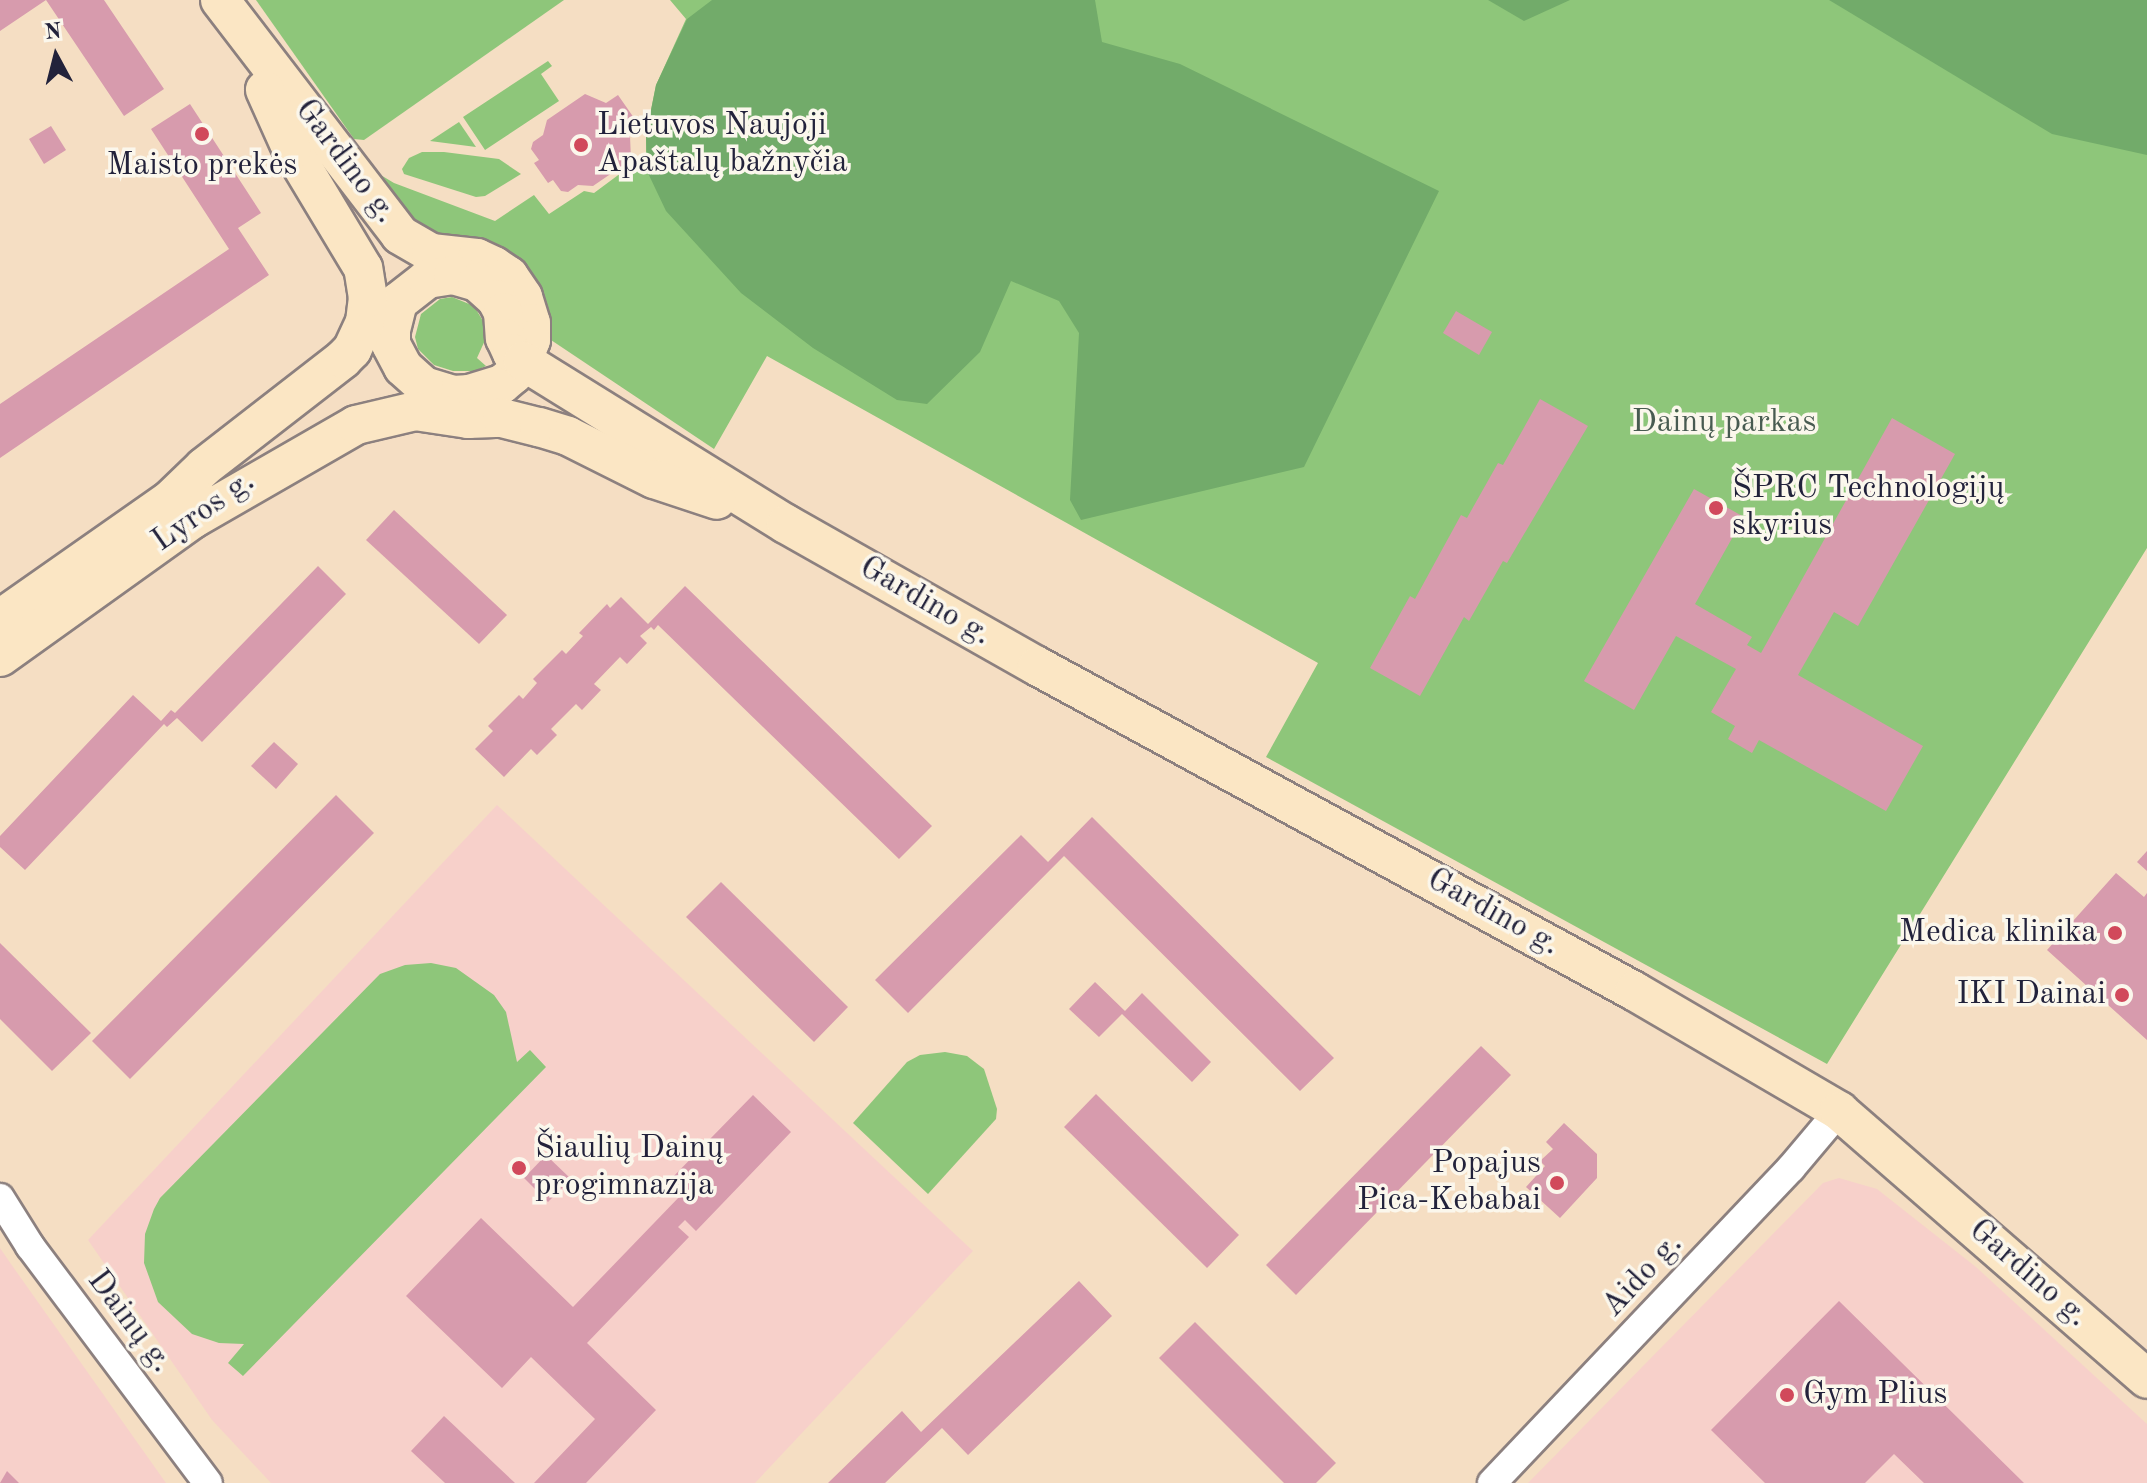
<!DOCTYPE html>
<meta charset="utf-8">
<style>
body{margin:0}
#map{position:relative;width:2147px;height:1483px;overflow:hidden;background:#f5dec3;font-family:"Old Standard TT",serif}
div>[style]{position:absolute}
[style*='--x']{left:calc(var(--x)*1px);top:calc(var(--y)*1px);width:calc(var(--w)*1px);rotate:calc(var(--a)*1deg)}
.built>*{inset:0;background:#f7d0ca}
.green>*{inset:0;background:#8ec67a}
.forest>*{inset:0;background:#72ab6a}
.building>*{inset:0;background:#d79bad}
.roads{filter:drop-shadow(2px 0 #8c807f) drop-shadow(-2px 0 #8c807f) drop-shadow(0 2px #8c807f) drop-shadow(0 -2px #8c807f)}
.street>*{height:28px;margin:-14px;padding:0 14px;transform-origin:14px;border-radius:14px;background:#fff}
.secondary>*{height:38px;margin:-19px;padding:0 19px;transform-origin:19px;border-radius:19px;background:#fbe6c4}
.dots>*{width:22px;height:22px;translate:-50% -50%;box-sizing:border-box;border:4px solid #fbf7ec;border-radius:50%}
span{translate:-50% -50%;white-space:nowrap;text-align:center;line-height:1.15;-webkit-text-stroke:7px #fbf7ec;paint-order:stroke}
.poi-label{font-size:32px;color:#22223b}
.left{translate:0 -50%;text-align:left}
.right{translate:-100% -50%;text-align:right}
.street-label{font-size:32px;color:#22223b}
.park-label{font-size:32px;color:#485b51}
.north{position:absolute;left:16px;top:16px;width:80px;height:80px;-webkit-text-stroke:6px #fbf7ec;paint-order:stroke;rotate:353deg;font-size:22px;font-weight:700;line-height:32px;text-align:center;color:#22223b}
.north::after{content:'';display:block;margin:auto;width:28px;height:36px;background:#22223b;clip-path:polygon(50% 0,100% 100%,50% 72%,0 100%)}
</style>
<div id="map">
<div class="built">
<i style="clip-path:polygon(497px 805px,973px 1251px,755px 1483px,271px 1483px,212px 1420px,88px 1240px)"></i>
<i style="clip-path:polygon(1839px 1178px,1877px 1189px,1976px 1267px,2147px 1424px,2147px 1483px,1528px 1483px,1823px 1183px)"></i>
<i style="clip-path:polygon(0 1248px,11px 1264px,166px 1483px,0 1483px)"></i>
</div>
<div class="green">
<i style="clip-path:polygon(256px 0,564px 0,364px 140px,354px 139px)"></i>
<i style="clip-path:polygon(670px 0,2147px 0,2147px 548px,1827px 1064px,1266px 757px,1318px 663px,767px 356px,714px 449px,548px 338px,416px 233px,377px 178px,379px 174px,394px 183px,495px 221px,534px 195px,549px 214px,584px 191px,594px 193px,625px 170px,646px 171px,646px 135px,656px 85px,686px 19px)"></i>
<i style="clip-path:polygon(548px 61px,552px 66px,541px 74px,559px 101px,485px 150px,463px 117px)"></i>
<i style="clip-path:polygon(459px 122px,476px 147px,430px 141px)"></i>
<i style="clip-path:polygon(444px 152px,499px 159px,521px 174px,485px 196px,476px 197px,404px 174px,402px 169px,409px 158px,422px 152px)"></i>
<i style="clip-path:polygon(452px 297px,474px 306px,486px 326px,486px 338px,477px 358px,486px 366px,475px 371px,453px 371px,434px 365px,418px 349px,415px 337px,421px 314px,440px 299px)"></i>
<i style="clip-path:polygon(431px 963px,456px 968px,494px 995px,506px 1012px,517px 1062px,530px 1050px,546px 1067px,243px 1376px,228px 1363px,244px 1344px,219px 1343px,192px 1334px,158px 1302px,144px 1263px,145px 1234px,154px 1209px,160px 1198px,380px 974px,405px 965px)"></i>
<i style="clip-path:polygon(945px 1052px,967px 1056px,984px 1069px,997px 1109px,996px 1119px,928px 1194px,853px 1123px,907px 1062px,920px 1055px)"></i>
</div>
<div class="forest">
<i style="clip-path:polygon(712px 0,1095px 0,1102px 42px,1180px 64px,1439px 191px,1304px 467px,1081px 520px,1070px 500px,1079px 333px,1059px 301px,1011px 281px,980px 352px,927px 404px,897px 400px,813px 348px,741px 293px,666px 211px,647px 171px,646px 135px,656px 85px,687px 19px)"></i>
<i style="clip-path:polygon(1488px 0,1570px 0,1524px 21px)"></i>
<i style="clip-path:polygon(1829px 0,2147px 0,2147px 155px,2052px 134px)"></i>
</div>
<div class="building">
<i style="clip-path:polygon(0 0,104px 0,164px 89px,124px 116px,46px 0,0 31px)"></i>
<i style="clip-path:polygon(585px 94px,606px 103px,618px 95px,641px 128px,630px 136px,631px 160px,593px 186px,578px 185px,568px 192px,561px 191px,553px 180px,548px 183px,534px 163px,539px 160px,531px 149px,533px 142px,543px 135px,547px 120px)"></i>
<i style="clip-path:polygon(190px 104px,261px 213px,238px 228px,269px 275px,0 458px,0 404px,229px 249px,151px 129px)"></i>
<i style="clip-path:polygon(51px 126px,66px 150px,44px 164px,29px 139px)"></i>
<i style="clip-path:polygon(1456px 311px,1492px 332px,1479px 355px,1443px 333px)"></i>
<i style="clip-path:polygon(1540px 399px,1588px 426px,1507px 563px,1503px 561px,1469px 621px,1464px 617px,1420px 696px,1370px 668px,1410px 596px,1415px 599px,1461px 515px,1467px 518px,1498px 463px,1503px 465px)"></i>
<i style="clip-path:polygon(1892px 418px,1955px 454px,1858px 626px,1834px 612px,1798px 675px,1923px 746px,1886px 811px,1759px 740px,1752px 753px,1728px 739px,1735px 726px,1711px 712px,1736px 669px,1676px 636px,1634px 710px,1584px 681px,1694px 489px,1744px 517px,1695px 604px,1752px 637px,1747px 645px,1761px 653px)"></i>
<i style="clip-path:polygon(394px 510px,507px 615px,479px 644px,366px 540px)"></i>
<i style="clip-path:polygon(318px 566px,346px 594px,202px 742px,177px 718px,167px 727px,164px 724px,25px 870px,0 847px,0 836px,133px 695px,161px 721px,171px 710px,175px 713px)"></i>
<i style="clip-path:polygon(685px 586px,932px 826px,899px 859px,658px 625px,654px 630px,651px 627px,640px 636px,647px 643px,627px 664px,620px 657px,594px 684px,601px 690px,582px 710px,576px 704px,551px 729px,557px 735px,537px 755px,531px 749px,504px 777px,475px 749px,493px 731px,488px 726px,519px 695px,523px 699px,537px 683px,533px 679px,562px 650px,566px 654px,583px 636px,579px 633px,607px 604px,610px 608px,621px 597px,648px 624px)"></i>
<i style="clip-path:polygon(274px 742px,298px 764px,276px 789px,251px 766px)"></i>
<i style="clip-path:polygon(336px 795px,374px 833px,130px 1079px,92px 1041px)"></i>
<i style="clip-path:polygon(1092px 817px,1334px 1058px,1300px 1091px,1064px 856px,908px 1013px,875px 980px,1021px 835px,1048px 862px)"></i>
<i style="clip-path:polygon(2147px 851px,2147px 871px,2137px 862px)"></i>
<i style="clip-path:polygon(2116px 873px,2144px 897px,2147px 893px,2147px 1040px,2047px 950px)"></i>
<i style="clip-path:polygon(721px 882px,848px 1007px,814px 1042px,686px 917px)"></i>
<i style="clip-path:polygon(0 943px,91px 1033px,52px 1071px,0 1019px)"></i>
<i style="clip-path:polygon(1095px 982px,1125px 1011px,1142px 993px,1211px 1062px,1192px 1082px,1122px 1014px,1099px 1037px,1069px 1009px)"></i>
<i style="clip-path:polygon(1481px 1046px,1511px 1075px,1296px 1295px,1266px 1265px)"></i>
<i style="clip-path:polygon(1096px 1094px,1239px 1235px,1207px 1268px,1064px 1127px)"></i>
<i style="clip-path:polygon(753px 1095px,791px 1132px,696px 1231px,685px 1220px,678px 1227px,689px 1237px,587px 1343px,656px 1410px,586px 1483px,534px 1483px,595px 1419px,531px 1357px,502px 1388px,406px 1296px,481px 1218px,573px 1307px,681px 1195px,668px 1182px)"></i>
<i style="clip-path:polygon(1564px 1123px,1597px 1154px,1597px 1178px,1560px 1218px,1526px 1187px,1545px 1166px,1540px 1161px,1553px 1149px,1546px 1142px)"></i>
<i style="clip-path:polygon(546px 1155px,571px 1179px,548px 1202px,524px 1178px)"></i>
<i style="clip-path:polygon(1079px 1281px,1112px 1316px,968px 1455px,942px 1428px,885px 1483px,828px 1483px,902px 1411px,921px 1432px)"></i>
<i style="clip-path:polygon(1839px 1301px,2024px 1483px,1924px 1483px,1894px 1454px,1865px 1483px,1765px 1483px,1711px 1430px)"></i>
<i style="clip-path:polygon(1195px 1322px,1336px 1463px,1316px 1483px,1284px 1483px,1159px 1358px)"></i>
<i style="clip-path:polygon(444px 1416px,515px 1483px,445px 1483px,411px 1451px)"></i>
<i style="clip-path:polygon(7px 1471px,19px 1483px,0 1483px)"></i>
</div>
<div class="roads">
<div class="street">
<i style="--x:0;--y:1198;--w:57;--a:58"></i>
<i style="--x:30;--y:1246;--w:296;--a:53.1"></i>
<i style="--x:1492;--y:1483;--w:434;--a:-46.5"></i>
<i style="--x:1791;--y:1168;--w:75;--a:-49.9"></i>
</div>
<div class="secondary">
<i style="--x:220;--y:0;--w:296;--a:52.5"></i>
<i style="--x:400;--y:235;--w:36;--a:30"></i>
<i style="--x:431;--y:253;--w:46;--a:6.2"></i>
<i style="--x:477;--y:258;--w:19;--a:25"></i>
<i style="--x:494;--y:266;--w:18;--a:34"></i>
<i style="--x:509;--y:276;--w:25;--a:56"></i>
<i style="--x:523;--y:297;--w:27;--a:73"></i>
<i style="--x:531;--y:323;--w:17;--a:90"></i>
<i style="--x:531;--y:340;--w:22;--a:111"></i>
<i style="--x:523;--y:361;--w:16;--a:125"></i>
<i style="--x:514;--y:374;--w:16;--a:140"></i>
<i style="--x:502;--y:384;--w:34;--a:163"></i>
<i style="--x:470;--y:394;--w:17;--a:177"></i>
<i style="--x:453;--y:395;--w:30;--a:-163"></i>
<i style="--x:424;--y:386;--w:28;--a:-138"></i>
<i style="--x:403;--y:367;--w:26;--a:-118"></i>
<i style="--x:391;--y:344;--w:14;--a:-90"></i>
<i style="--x:391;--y:330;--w:29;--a:-76"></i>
<i style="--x:398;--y:302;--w:37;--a:-38"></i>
<i style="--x:427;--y:279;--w:26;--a:-9"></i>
<i style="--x:453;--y:275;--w:25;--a:16"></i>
<i style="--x:477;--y:282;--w:25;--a:42"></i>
<i style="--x:496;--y:299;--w:15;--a:62"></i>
<i style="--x:503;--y:312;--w:26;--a:86"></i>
<i style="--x:505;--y:338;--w:17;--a:65"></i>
<i style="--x:512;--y:353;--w:14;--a:36"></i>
<i style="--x:523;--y:361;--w:309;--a:31.8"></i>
<i style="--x:786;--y:524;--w:288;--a:29.5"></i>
<i style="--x:1037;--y:666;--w:680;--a:28.56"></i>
<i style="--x:1634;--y:991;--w:238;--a:30.3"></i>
<i style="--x:1839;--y:1111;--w:408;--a:41"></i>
<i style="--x:170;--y:500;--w:47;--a:-44.1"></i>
<i style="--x:204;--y:467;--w:176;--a:-37.8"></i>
<i style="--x:343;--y:359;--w:13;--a:-45"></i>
<i style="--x:352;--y:350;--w:31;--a:-65"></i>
<i style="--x:365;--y:322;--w:24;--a:-83"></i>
<i style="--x:368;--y:298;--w:30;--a:-99"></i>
<i style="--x:363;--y:268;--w:138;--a:-121"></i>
<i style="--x:292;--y:150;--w:66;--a:-114.2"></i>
<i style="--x:191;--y:520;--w:190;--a:-29.9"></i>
<i style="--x:356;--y:425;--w:61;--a:-13.3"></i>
<i style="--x:415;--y:411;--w:54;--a:8.6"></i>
<i style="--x:468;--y:419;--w:34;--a:-2"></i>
<i style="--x:502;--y:418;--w:38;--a:14"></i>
<i style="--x:539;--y:427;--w:30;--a:17"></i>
<i style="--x:568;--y:436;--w:96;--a:26.6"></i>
<i style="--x:654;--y:479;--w:66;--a:18.4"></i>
<i style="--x:0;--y:619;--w:232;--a:-35"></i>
<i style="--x:0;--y:657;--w:261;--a:-35.6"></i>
</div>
</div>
<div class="dots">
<i style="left:202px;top:134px;background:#d1495b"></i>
<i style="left:581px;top:145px;background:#d1495b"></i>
<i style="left:1716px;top:508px;background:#d1495b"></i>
<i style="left:2115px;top:933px;background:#d1495b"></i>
<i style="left:2122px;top:995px;background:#d1495b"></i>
<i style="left:519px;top:1168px;background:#d1495b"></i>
<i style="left:1557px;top:1183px;background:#d1495b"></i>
<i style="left:1787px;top:1395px;background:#d1495b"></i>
</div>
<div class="poi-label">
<span class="left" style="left:597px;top:145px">Lietuvos Naujoji<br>Apaštalų bažnyčia</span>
<span style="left:202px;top:166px">Maisto prekės</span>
<span class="left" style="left:1732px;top:508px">ŠPRC Technologijų<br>skyrius</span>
<span class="right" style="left:2097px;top:933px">Medica klinika</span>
<span class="right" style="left:2106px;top:995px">IKI Dainai</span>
<span class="left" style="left:535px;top:1168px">Šiaulių Dainų<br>progimnazija</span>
<span class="right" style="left:1541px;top:1183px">Popajus<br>Pica-Kebabai</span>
<span class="left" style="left:1803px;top:1395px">Gym Plius</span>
</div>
<div class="street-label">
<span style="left:345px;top:162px;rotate:53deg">Gardino g.</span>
<span style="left:204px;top:512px;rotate:-35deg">Lyros g.</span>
<span style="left:925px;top:602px;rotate:30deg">Gardino g.</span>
<span style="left:1493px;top:913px;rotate:29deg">Gardino g.</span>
<span style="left:2028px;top:1274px;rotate:41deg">Gardino g.</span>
<span style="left:1643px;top:1276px;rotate:-47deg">Aido g.</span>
<span style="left:129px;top:1322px;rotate:53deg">Dainų g.</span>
</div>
<div class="park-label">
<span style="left:1724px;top:423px">Dainų parkas</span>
</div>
<div class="north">N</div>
</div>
